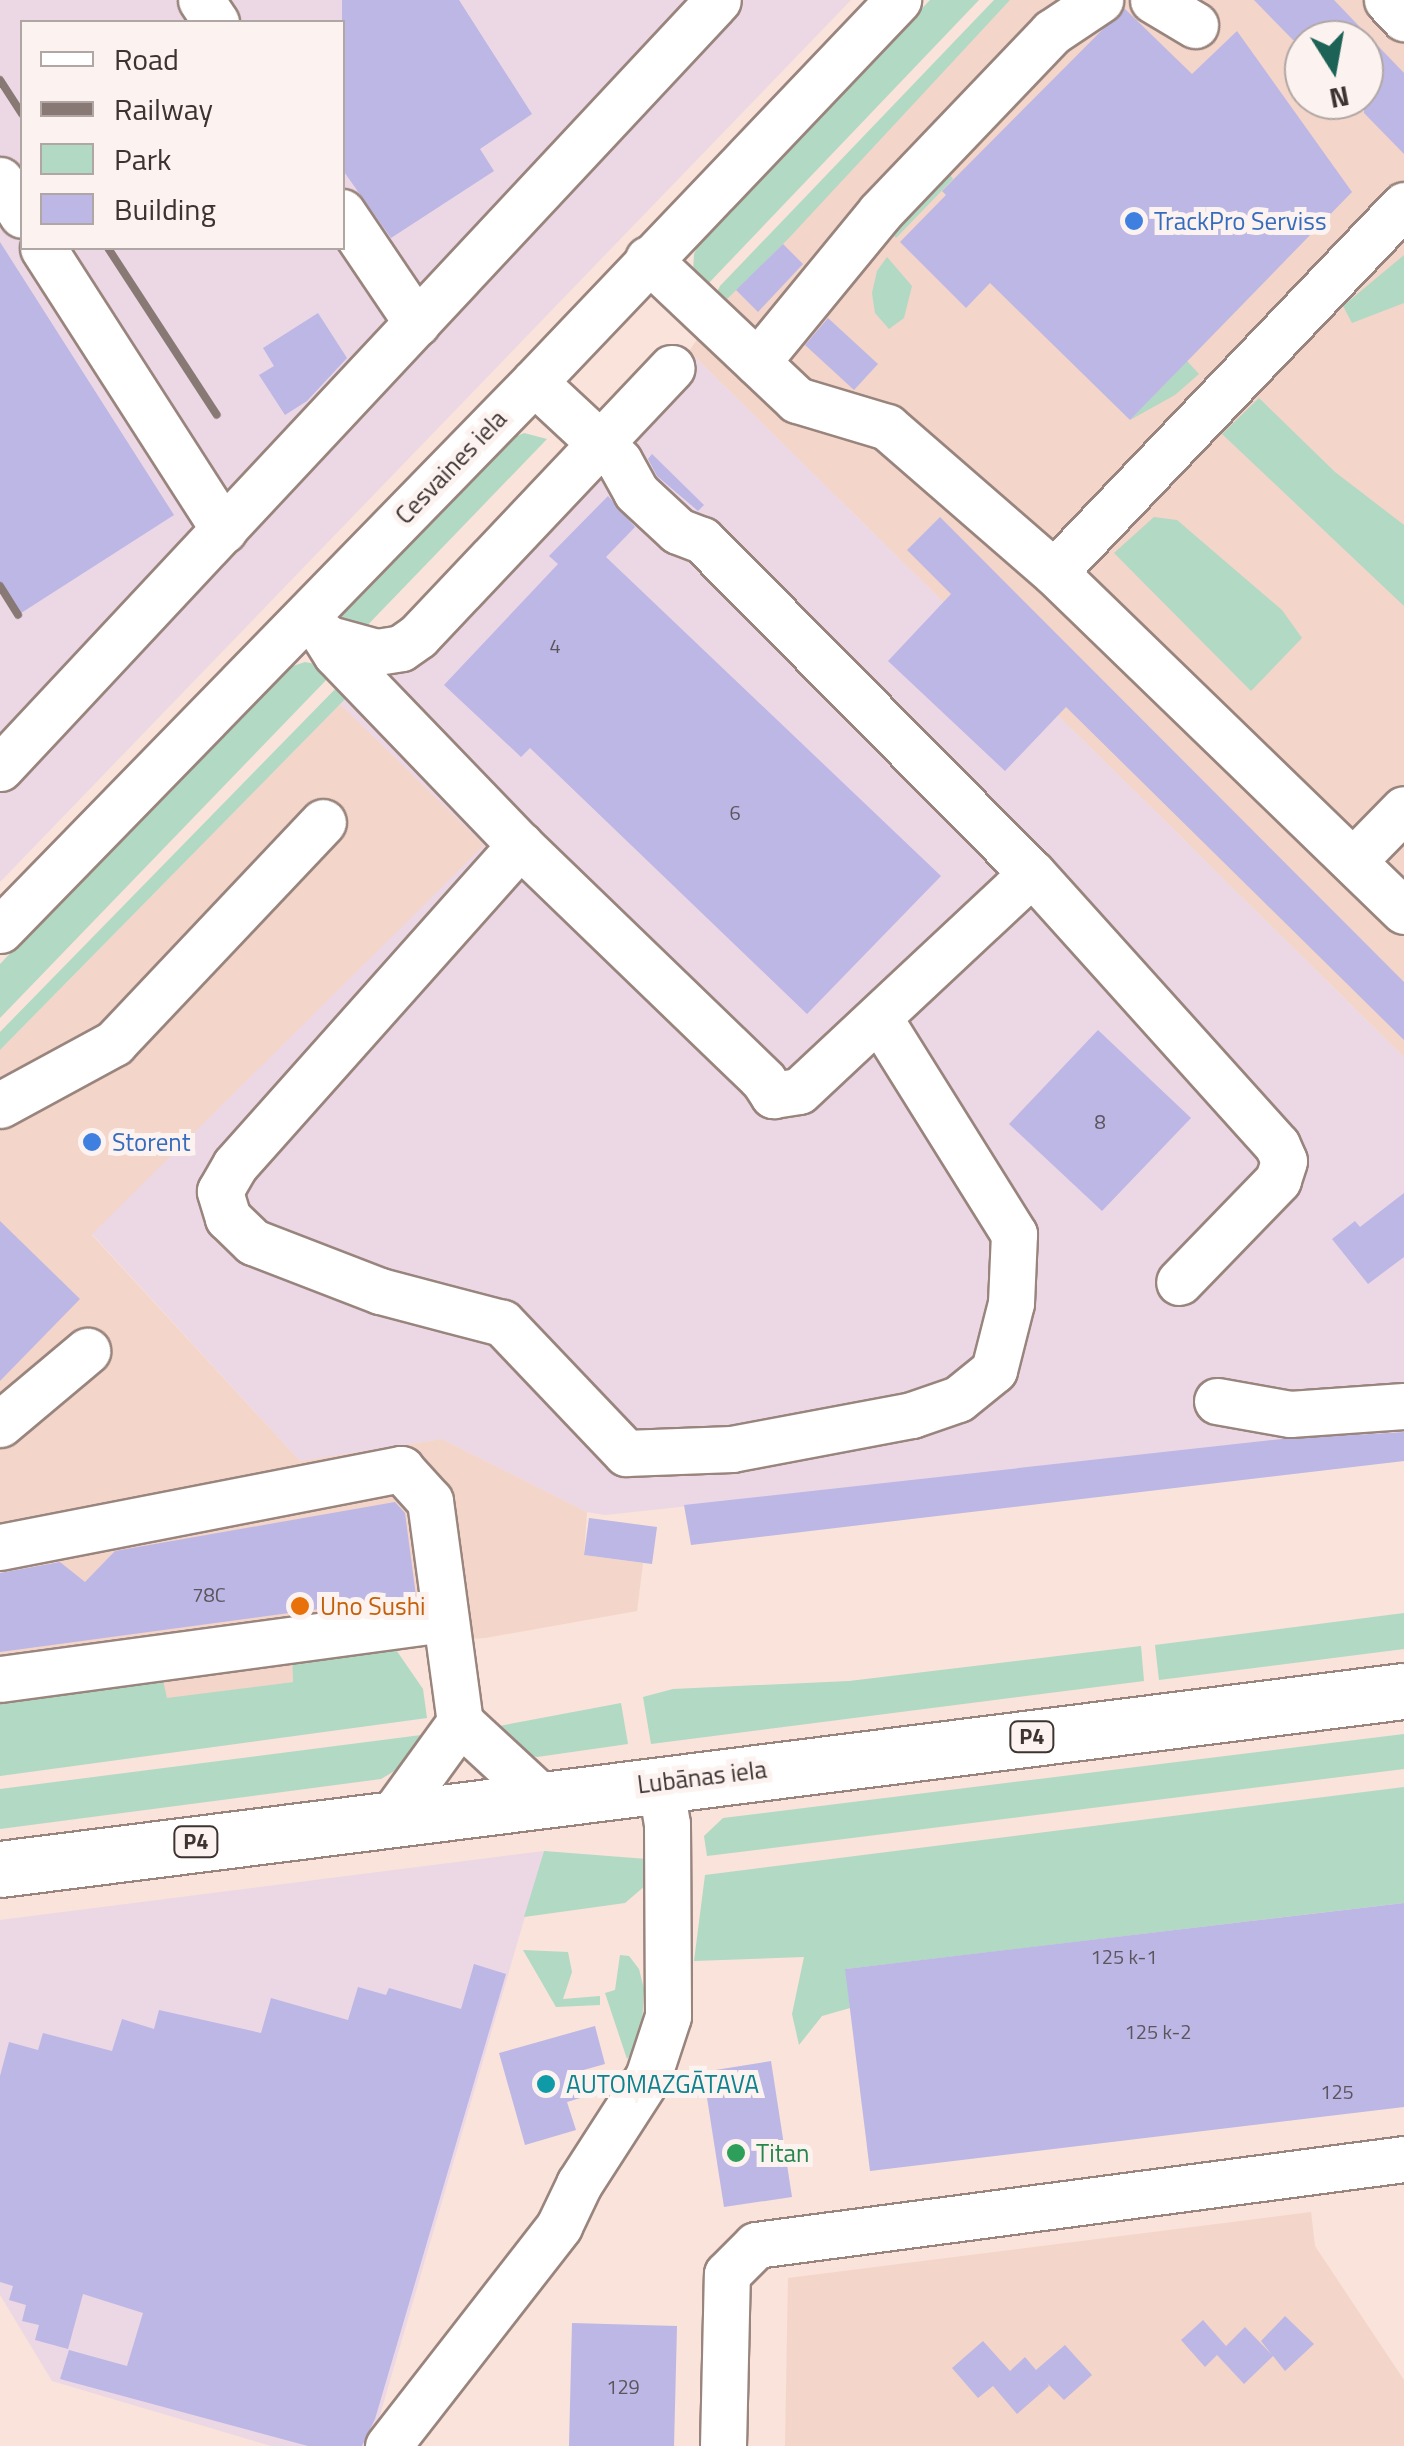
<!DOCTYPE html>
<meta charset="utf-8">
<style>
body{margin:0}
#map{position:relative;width:1404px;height:2446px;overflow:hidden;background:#f9e3da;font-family:"Titillium Web",sans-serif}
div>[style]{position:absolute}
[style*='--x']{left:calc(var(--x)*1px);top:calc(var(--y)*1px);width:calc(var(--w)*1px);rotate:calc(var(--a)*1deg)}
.built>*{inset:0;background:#f3d5c9}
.industrial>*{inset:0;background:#ecd7e5}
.green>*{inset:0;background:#b1d9c4}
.building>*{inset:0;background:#bcb7e5}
.roads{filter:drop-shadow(2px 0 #99857d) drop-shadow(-2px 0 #99857d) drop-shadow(0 2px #99857d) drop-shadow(0 -2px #99857d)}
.minor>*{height:45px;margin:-22.5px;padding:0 22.5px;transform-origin:22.5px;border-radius:22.5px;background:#fff}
.major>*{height:55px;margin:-27.5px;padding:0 27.5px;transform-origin:27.5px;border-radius:27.5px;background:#fff}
.rail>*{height:8px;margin:-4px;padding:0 4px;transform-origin:4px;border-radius:4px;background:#887974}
.dots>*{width:28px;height:28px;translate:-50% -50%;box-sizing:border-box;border:5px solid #fcf3f0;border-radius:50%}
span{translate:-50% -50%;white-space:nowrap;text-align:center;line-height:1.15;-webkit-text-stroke:10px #fcf3f0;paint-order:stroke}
.number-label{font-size:20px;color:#5d555e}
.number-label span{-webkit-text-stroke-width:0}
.shield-label span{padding:2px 8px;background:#fcf3f0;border:2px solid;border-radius:8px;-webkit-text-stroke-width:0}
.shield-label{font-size:22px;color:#3d3431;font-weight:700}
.shop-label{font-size:25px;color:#366cbe}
.left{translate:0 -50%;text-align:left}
.street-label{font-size:25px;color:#3d3431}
.food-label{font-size:25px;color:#c56008}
.culture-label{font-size:25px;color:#0d838f}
.leisure-label{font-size:25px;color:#27864d}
.legend{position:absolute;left:20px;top:20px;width:325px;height:230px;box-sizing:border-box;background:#fcf3f0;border:2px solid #b0a7a4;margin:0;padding:12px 18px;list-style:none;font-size:30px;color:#3d3431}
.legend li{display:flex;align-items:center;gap:20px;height:50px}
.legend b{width:50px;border:2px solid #b0a7a4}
.north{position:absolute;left:1284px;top:20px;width:100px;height:100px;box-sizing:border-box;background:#fcf3f0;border:2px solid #b0a7a4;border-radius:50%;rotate:169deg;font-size:28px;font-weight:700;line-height:40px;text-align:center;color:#3d3431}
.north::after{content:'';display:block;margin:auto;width:35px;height:45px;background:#1c6256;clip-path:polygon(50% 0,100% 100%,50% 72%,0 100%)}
</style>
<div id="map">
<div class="built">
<i style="clip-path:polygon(evenodd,1010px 0,1404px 0,1404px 1057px,689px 351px,723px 303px,1010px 0,1304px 40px,1364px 40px,1364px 100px,1304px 100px,1304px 40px)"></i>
<i style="clip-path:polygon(340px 704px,485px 845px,92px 1235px,300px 1461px,442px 1439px,587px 1512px,584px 1555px,643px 1563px,637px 1611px,485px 1638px,392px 1644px,292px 1659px,293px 1682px,166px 1699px,162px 1677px,0 1698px,0 1050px)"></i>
<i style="clip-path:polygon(1311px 2212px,1315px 2246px,1404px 2380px,1404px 2446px,785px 2446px,788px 2278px)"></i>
</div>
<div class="industrial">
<i style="clip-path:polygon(evenodd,0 0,851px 0,0 882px,0 0,22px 22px,342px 22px,342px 248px,22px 248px,22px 22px)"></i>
<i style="clip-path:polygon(689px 351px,1404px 1057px,1404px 1429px,605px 1515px,587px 1512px,442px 1439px,300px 1461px,92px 1234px,484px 845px,340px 704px)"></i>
<i style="clip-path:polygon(544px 1851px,371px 2446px,271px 2446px,52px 2381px,0 2295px,0 1920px)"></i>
</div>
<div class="green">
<i style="clip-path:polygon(930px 0,979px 0,706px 286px,693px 273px,694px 254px,703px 236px)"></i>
<i style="clip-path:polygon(994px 0,1010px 0,788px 239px,723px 303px,713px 300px,720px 286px)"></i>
<i style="clip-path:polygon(944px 167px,953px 179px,896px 238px,888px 228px)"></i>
<i style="clip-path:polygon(1404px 255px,1404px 303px,1352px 323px,1343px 306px)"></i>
<i style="clip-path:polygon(887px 257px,912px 286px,904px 318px,889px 329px,875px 313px,872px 293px,877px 271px)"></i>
<i style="clip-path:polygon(1187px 361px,1199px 374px,1175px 395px,1130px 420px)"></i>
<i style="clip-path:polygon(1259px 398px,1335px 472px,1404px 525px,1404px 606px,1222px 434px)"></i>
<i style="clip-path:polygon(524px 433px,547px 439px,357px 636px,343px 623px,341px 611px,506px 441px)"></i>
<i style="clip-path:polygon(1154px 517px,1177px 520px,1282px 610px,1302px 638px,1251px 691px,1114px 553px)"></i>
<i style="clip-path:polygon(305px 662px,320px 665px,331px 675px,0 1018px,0 964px,284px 669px)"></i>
<i style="clip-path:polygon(343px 681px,354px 690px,0 1050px,0 1032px)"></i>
<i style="clip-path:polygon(1404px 1613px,1404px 1649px,1159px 1680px,1155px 1645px)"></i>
<i style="clip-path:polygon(392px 1644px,423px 1689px,427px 1718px,0 1776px,0 1698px,162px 1676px,167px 1698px,293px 1682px,292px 1658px)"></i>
<i style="clip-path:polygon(1141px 1646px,1144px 1681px,651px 1744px,643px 1697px,673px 1689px,849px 1681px)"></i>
<i style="clip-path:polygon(621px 1703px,628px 1744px,537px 1757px,513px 1751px,494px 1727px)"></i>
<i style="clip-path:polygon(429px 1734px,418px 1757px,381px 1779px,0 1829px,0 1789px)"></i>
<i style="clip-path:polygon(1404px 1734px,1404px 1769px,707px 1856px,704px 1836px,723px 1818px)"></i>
<i style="clip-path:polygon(1404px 1787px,1404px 1903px,846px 1969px,850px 2008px,822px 2016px,799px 2045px,792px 2014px,804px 1957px,694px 1961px,705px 1875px)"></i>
<i style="clip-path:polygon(544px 1851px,647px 1859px,646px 1885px,625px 1903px,524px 1917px)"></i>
<i style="clip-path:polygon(523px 1950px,568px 1952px,572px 1972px,563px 1999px,600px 1996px,600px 2005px,556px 2007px)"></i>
<i style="clip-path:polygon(620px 1955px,629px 1956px,639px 1969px,644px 1989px,642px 2026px,636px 2048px,627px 2059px,605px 1993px,615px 1990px)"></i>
</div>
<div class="building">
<i style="clip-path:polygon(342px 0,459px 0,532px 114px,480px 149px,494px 171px,391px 238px,342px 169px)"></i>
<i style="clip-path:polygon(1254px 0,1334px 0,1404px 73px,1404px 154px,1364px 113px,1364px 40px,1293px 40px)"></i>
<i style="clip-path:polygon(1124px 8px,1192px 74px,1237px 31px,1352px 192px,1130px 420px,990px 283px,966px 308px,900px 242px,946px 195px,942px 191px)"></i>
<i style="clip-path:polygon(0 242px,174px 515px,18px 615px,0 587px)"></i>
<i style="clip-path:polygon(783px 244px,803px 264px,758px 312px,736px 290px)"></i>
<i style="clip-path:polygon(318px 313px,347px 358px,307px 401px,285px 415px,259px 375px,274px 366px,263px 348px)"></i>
<i style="clip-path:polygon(828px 318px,878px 364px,854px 390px,805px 345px)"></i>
<i style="clip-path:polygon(652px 454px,704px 505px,698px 511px,657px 476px,648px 459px)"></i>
<i style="clip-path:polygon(608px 496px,635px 527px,606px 557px,941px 876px,807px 1014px,530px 748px,521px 757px,444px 685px,558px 564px,549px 556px)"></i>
<i style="clip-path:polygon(940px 517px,1404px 982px,1404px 1040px,1066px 707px,1005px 771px,888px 661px,951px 594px,907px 550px)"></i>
<i style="clip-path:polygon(1098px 1030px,1191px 1118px,1102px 1211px,1009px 1124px)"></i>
<i style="clip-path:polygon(1404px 1193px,1404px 1257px,1368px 1284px,1332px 1239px,1355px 1221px,1360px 1227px)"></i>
<i style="clip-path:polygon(0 1221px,80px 1299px,0 1381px)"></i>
<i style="clip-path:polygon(1404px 1432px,1404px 1461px,691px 1545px,684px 1505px,1282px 1439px)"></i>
<i style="clip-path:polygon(395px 1502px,405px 1513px,416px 1596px,0 1652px,0 1573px,60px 1562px,85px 1582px,115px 1551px)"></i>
<i style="clip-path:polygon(589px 1518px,657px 1527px,652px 1564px,584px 1555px)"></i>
<i style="clip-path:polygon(1404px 1903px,1404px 2107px,870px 2171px,845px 1969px)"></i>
<i style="clip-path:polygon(474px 1964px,506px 1974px,375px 2419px,362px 2446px,308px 2446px,60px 2379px,69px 2350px,127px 2366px,143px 2313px,83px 2294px,68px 2349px,35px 2340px,39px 2325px,22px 2321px,26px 2305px,9px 2300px,13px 2286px,0 2282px,0 2076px,9px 2042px,38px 2050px,43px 2033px,112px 2051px,122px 2019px,154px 2029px,159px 2010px,261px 2033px,271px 1998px,348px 2020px,358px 1987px,386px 1995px,389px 1988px,461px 2009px)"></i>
<i style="clip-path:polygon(595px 2026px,605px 2064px,580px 2071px,587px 2096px,567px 2102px,576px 2130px,525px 2145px,499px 2053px)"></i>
<i style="clip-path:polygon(771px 2061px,792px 2197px,724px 2207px,703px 2072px)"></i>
<i style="clip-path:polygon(1285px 2316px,1314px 2344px,1285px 2371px,1273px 2356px,1244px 2384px,1217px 2355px,1205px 2367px,1181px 2340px,1203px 2320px,1226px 2346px,1245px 2327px,1272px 2355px,1261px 2341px)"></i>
<i style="clip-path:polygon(572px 2323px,677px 2326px,674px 2446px,569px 2446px)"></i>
<i style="clip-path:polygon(983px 2341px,1010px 2371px,1025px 2357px,1036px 2370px,1065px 2345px,1092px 2375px,1064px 2400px,1047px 2383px,1049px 2386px,1017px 2414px,993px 2386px,978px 2398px,952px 2368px)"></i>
</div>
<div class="roads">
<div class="minor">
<i style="--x:201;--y:0;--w:27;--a:56"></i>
<i style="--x:1153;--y:0;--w:49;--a:30.8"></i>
<i style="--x:1387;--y:0;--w:25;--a:47"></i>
<i style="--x:0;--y:180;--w:41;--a:57.8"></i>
<i style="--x:342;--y:212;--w:134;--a:56"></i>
<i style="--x:43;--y:248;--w:335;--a:57.3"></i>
<i style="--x:648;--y:259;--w:205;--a:43.4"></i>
<i style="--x:797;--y:400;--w:94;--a:16.7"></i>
<i style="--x:887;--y:427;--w:221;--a:41"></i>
<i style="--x:1054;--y:572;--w:487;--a:44.1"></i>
<i style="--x:757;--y:362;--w:194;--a:-50.6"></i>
<i style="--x:880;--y:212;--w:249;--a:-46.3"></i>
<i style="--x:1052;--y:32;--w:58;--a:-33.7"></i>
<i style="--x:534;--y:382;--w:116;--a:42.9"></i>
<i style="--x:619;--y:461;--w:35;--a:61"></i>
<i style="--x:636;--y:492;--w:57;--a:42.9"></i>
<i style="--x:678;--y:531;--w:26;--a:21"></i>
<i style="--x:702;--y:540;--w:469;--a:45.3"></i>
<i style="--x:1054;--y:572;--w:507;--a:-46.36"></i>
<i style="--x:324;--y:635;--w:22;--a:58"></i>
<i style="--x:336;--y:654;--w:265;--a:46.1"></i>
<i style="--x:329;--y:639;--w:50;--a:15.2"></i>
<i style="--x:377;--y:652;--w:24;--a:-9"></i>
<i style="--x:401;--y:648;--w:21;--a:-35"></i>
<i style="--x:418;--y:636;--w:369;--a:-46.6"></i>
<i style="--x:0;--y:768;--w:1051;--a:-46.93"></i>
<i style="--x:1354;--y:860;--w:71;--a:-45.6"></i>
<i style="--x:0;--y:930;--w:765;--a:-45.74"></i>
<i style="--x:534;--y:382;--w:528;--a:-46.38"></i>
<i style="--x:879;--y:1018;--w:255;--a:58"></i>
<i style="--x:1014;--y:1234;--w:69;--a:92.5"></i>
<i style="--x:1011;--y:1303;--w:69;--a:104.2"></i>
<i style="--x:994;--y:1370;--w:46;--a:141.1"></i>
<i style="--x:958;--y:1399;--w:49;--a:160.8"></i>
<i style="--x:912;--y:1415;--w:183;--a:169.3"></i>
<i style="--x:732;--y:1449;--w:106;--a:177.8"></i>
<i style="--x:626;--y:1453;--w:180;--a:-133.6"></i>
<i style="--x:502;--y:1323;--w:126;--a:-165.3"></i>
<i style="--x:380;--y:1291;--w:136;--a:-158.9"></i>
<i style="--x:253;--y:1242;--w:35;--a:-136"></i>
<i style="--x:228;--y:1218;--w:28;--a:-107"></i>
<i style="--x:220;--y:1191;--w:30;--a:-60"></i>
<i style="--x:235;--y:1165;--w:429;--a:-48.3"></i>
<i style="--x:520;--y:845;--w:339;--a:44"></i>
<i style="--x:764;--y:1081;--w:17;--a:57"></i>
<i style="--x:773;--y:1095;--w:26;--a:-9"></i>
<i style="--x:799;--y:1091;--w:319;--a:-43.1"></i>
<i style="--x:1032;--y:873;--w:366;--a:48"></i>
<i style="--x:1277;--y:1145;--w:17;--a:66"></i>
<i style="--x:1284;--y:1161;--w:20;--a:108"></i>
<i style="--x:1278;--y:1180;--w:142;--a:134.1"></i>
<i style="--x:0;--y:1105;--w:130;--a:-28.5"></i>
<i style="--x:114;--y:1043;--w:304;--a:-46.6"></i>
<i style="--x:1217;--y:1401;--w:74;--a:10.1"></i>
<i style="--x:1290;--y:1414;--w:114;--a:-4"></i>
<i style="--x:0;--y:1424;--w:114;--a:-40"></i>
<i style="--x:0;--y:1547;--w:409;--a:-11"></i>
<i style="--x:401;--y:1469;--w:43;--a:47.8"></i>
<i style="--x:430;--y:1501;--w:223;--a:82.3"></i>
<i style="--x:460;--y:1722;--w:110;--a:42.8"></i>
<i style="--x:0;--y:1679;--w:448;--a:-7.7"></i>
<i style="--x:392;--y:1816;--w:116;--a:-54.1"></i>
<i style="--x:388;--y:2446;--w:279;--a:-52.1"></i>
<i style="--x:559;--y:2226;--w:47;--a:-64.5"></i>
<i style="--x:579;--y:2184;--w:127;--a:-57.2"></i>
<i style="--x:648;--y:2077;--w:64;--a:-71.8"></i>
<i style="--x:668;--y:2016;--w:192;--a:-90.3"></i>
<i style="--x:667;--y:1824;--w:43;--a:-99.5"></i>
<i style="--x:723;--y:2446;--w:172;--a:-88.7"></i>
<i style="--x:727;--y:2274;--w:41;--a:-45"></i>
<i style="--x:756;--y:2245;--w:654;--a:-7.56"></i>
</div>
<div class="major">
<i style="--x:0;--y:1869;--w:1415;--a:-7.23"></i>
</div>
</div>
<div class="rail">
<i style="--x:0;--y:80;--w:40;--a:57.1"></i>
<i style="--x:108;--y:248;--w:199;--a:56.9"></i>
<i style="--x:0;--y:586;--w:34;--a:58"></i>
</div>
<div class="dots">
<i style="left:1134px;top:221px;background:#3f7fe0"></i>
<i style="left:92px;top:1142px;background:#3f7fe0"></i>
<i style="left:300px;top:1606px;background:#e8710a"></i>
<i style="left:546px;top:2084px;background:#0f9aa8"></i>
<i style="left:736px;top:2153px;background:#2e9e5b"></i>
</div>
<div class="number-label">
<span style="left:555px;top:645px">4</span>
<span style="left:735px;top:812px">6</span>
<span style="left:1100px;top:1121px">8</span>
<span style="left:209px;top:1594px">78C</span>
<span style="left:1124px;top:1956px">125 k-1</span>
<span style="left:1158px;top:2031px">125 k-2</span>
<span style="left:1337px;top:2091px">125</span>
<span style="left:623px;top:2386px">129</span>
</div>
<div class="shield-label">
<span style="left:1032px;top:1737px">P4</span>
<span style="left:196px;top:1842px">P4</span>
</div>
<div class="shop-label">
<span class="left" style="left:1154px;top:221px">TrackPro Serviss</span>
<span class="left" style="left:112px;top:1142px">Storent</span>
</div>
<div class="street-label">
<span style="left:451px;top:467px;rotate:-46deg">Cesvaines iela</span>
<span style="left:702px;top:1777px;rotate:-7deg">Lubānas iela</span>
</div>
<div class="food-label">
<span class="left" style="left:320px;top:1606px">Uno Sushi</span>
</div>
<div class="culture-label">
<span class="left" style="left:566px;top:2084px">AUTOMAZGĀTAVA</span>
</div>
<div class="leisure-label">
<span class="left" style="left:756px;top:2153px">Titan</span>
</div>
<ul class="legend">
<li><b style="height:12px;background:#fff"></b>Road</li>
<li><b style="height:12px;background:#887974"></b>Railway</li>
<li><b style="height:28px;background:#b1d9c4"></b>Park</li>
<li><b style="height:28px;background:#bcb7e5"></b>Building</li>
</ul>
<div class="north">N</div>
</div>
